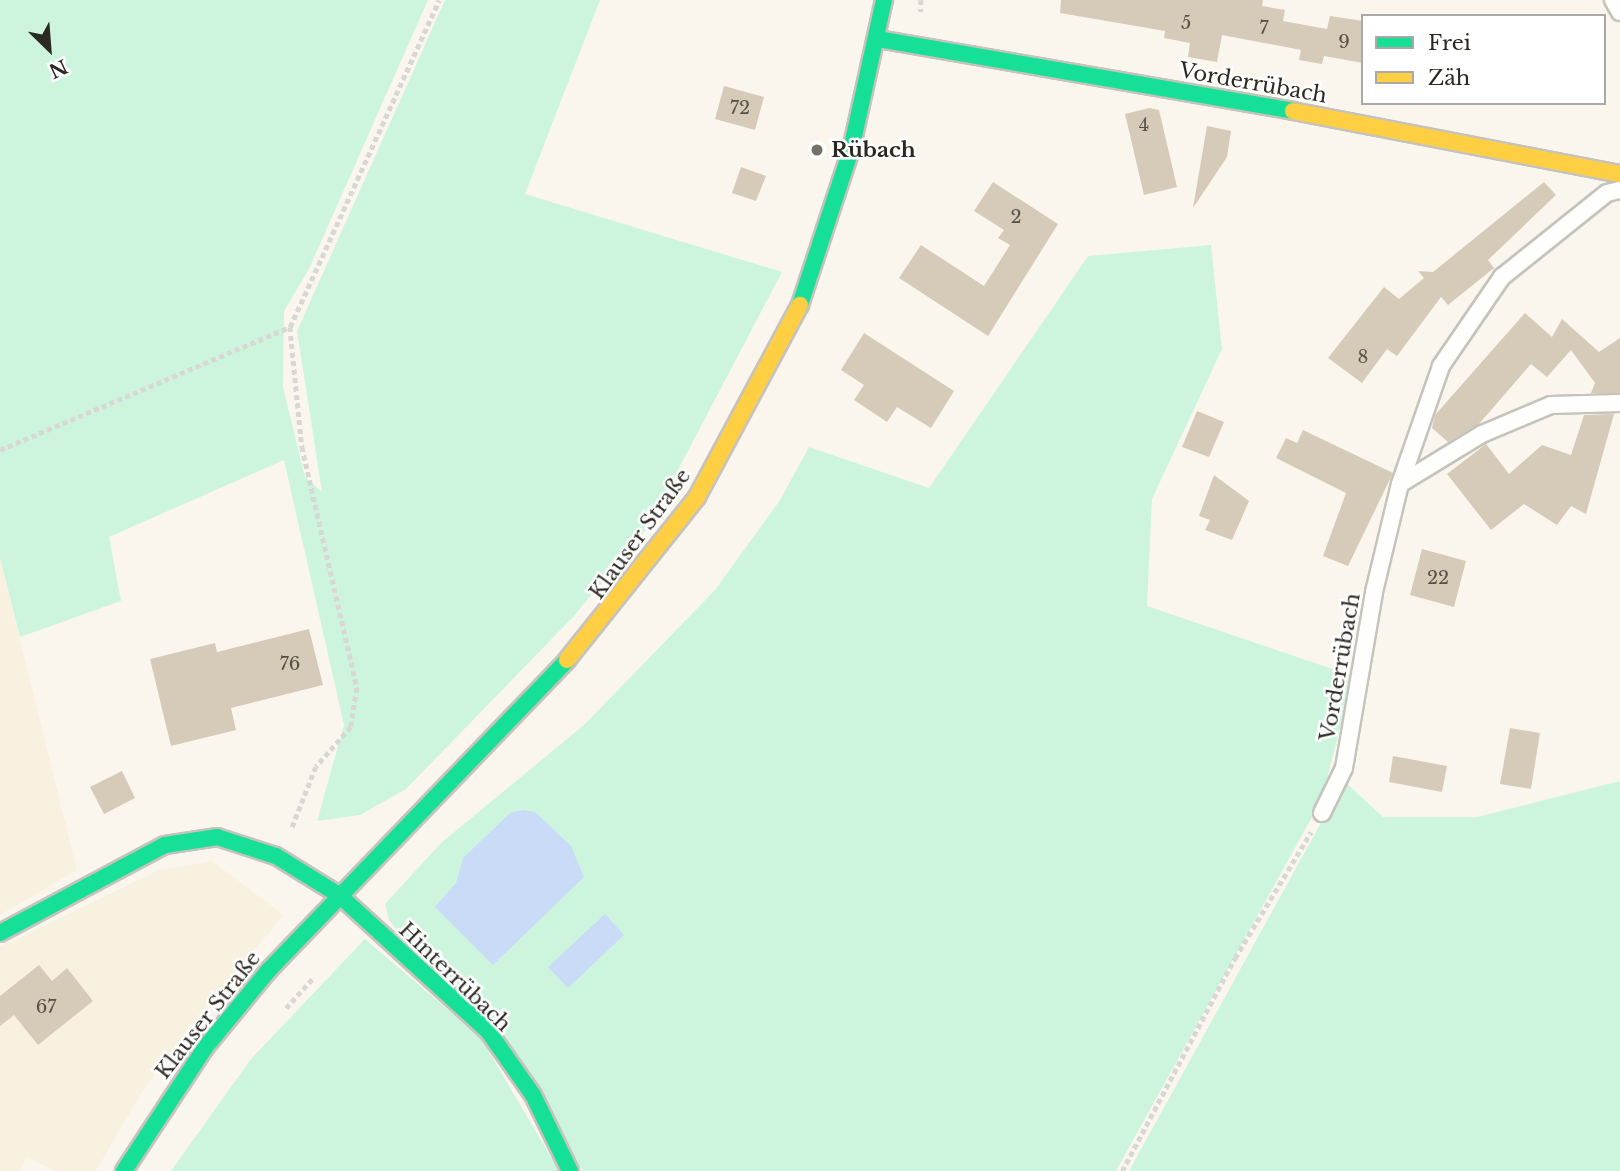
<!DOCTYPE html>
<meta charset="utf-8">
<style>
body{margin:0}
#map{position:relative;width:1620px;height:1171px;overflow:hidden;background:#faf6ee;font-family:"Libre Baskerville",serif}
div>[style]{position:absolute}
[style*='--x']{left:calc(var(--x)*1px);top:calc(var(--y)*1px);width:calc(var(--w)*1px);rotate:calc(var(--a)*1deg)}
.built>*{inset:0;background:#f9f1df}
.green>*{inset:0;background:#cdf5de}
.water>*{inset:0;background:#c9dbf7}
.building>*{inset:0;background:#d6cbb8}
.path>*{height:4.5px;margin-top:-2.25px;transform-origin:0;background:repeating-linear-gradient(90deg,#d9d7d4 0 5px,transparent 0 8.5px)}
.roads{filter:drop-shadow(2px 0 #c6c3bc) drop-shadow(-2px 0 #c6c3bc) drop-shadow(0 2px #c6c3bc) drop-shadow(0 -2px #c6c3bc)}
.lane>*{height:16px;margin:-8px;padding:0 8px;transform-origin:8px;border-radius:8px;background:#fefefc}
.fast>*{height:16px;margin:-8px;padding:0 8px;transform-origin:8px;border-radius:8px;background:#16e098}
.slow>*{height:16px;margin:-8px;padding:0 8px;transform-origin:8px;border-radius:8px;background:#ffcf43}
.dots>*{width:19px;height:19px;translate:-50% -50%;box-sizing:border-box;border:4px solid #fff;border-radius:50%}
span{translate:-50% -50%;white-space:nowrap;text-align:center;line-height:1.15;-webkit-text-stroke:5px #fff;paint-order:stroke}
.number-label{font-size:18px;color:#565248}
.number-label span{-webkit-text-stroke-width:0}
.street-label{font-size:21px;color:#2c2922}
.poi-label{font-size:21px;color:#2c2922;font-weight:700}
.left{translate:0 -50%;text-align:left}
.legend{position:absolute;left:1361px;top:14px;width:245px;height:91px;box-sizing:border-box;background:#fff;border:2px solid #aba9a7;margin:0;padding:9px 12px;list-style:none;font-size:21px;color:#2c2922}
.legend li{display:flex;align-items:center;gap:14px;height:35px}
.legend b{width:35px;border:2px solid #aba9a7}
.north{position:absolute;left:14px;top:14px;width:70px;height:70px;-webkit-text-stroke:5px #fff;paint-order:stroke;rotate:155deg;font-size:19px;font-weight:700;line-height:28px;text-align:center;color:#2c2922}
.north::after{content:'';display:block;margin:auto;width:24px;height:32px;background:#2c2922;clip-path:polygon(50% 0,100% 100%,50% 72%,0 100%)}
</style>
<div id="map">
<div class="built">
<i style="clip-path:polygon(0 558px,77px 870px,0 915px)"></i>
<i style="clip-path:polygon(212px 861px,284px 915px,197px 1017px,140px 1095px,96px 1171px,55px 1171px,27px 1157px,20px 1171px,0 1171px,0 947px,157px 871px)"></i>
</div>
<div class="green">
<i style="clip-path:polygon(0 0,428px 0,309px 269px,284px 311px,283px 387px,305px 477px,322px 492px,297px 331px,445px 0,600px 0,525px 194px,782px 272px,648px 527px,573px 617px,406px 789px,360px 815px,317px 821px,344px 725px,284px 460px,109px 537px,121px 601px,20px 637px,0 558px)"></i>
<i style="clip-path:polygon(1211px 245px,1222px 349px,1152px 499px,1147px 606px,1353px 676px,1322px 799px,1116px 1171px,583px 1171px,389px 920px,385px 904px,441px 843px,585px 724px,715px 590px,780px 500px,809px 447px,929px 488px,1088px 256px)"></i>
<i style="clip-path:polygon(1344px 781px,1383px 817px,1477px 817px,1620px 781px,1620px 1171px,1129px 1171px)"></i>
<i style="clip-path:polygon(365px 939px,481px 1038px,559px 1171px,171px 1171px,251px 1059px)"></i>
</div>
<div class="water">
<i style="clip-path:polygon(523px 810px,535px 812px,571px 846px,584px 877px,493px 965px,435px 907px,456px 883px,463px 858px,510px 813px)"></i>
<i style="clip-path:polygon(605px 914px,624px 935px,568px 988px,548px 967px)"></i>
</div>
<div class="building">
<i style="clip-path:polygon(1061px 0,1263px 0,1262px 6px,1285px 10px,1283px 21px,1327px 29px,1330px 16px,1363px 21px,1363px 63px,1324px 56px,1322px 64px,1299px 60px,1301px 50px,1222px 35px,1217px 62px,1188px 57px,1190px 43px,1164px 38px,1165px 31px,1060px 13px)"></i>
<i style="clip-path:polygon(724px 86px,764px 97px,755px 130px,715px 119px)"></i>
<i style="clip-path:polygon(1149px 108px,1159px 110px,1177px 187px,1144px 195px,1125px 114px)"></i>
<i style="clip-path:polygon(1207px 126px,1231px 131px,1227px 157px,1193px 208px)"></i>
<i style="clip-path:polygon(741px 167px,766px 176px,756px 201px,732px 193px)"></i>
<i style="clip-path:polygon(993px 182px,1058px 224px,988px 336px,899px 278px,921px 245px,984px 286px,1010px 245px,998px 238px,1004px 230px,974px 211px)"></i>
<i style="clip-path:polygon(1544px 182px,1556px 195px,1488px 260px,1494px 268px,1448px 305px,1441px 297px,1397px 356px,1387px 349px,1362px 383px,1328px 358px,1384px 287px,1399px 299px,1424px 278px,1418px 271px,1433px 272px)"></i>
<i style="clip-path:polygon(1525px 313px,1552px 337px,1562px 319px,1599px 352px,1620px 338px,1620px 393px,1591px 393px,1595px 383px,1571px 350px,1547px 377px,1531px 364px,1479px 424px,1448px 442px,1432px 428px,1435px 415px)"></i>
<i style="clip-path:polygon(864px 333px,954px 391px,931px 428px,897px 407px,887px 422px,854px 400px,864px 385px,841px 370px)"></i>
<i style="clip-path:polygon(1197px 411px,1224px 422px,1209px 457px,1182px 447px)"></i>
<i style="clip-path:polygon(1614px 414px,1586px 514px,1571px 506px,1557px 525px,1524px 504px,1491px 530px,1447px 474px,1486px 444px,1509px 474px,1542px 445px,1571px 455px,1584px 415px)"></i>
<i style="clip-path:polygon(1303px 430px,1393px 473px,1348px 566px,1323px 556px,1346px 493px,1276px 458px,1286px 438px,1297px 443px)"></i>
<i style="clip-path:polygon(1214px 475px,1249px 501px,1232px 540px,1205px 530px,1210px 520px,1199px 516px)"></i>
<i style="clip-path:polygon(1422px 549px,1466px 561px,1454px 607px,1410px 595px)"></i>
<i style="clip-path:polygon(309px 629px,323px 685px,231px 708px,236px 730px,171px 746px,150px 659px,215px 643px,217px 652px)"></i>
<i style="clip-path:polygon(1510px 728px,1540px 733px,1531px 789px,1500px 784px)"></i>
<i style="clip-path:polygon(1393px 756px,1447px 766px,1442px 792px,1389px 782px)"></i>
<i style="clip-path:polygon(122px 771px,135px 798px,104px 814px,90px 787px)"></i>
<i style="clip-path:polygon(39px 965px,52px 981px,67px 968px,93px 1001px,38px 1045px,14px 1015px,0 1026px,0 996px)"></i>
</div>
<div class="path">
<i style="--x:921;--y:0;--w:12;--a:90"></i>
<i style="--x:290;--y:327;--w:121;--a:84.3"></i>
<i style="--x:302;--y:447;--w:247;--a:77.1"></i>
<i style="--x:357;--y:688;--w:39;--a:99"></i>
<i style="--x:351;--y:727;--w:53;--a:131.2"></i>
<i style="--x:316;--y:767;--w:66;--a:111.5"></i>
<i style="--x:0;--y:450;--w:315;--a:-23"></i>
<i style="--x:290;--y:327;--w:359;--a:-65.5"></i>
<i style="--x:286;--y:1008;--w:40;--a:-48"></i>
<i style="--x:1122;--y:1171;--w:241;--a:-62.1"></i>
<i style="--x:1235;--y:958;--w:147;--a:-58.9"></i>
</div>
<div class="roads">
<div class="lane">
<i style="--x:1613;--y:0;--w:14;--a:60"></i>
<i style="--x:1400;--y:484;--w:96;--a:-31.4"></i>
<i style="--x:1482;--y:434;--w:75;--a:-22.8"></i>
<i style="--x:1551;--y:405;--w:69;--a:-1.7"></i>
<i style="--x:1322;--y:813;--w:50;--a:-63.9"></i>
<i style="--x:1344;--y:768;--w:179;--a:-80.3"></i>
<i style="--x:1374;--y:592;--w:111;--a:-76.5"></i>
<i style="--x:1400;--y:484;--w:125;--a:-70.8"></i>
<i style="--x:1441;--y:366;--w:108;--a:-55.6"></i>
<i style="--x:1502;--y:277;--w:134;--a:-38.7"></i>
<i style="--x:1607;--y:193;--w:13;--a:-13"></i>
</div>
<div class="fast">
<i style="--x:878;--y:39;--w:421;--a:9.8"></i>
<i style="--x:800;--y:305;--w:163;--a:-71.8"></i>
<i style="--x:851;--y:150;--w:154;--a:-77.6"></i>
<i style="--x:0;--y:933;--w:187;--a:-28.1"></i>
<i style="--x:165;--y:845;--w:53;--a:-8.7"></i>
<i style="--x:217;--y:837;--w:62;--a:17.9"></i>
<i style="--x:276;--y:856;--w:74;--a:31.8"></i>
<i style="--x:339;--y:895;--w:202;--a:42.4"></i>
<i style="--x:488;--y:1031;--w:78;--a:54.9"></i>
<i style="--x:533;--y:1095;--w:85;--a:64"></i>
<i style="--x:124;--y:1171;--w:146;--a:-56.7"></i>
<i style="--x:204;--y:1049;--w:101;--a:-50.6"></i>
<i style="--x:268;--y:971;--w:431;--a:-46.1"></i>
</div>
<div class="slow">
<i style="--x:1293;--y:111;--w:333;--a:10.9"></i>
<i style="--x:567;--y:660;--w:208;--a:-51.4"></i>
<i style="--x:697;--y:497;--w:218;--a:-61.8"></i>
</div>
</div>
<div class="dots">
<i style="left:817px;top:150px;background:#747169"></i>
</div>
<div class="number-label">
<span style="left:1186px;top:23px">5</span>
<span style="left:1264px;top:28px">7</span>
<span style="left:1344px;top:42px">9</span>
<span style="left:740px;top:108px">72</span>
<span style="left:1144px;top:125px">4</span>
<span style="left:1016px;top:217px">2</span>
<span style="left:1363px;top:357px">8</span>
<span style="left:1438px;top:578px">22</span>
<span style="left:290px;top:664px">76</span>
<span style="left:46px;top:1007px">67</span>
</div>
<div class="street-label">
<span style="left:1253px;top:83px;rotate:10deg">Vorderrübach</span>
<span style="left:640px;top:534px;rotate:-54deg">Klauser Straße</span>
<span style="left:1340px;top:667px;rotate:-80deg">Vorderrübach</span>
<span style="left:455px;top:977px;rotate:44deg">Hinterrübach</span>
<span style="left:208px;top:1015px;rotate:-52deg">Klauser Straße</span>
</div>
<div class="poi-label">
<span class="left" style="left:831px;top:150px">Rübach</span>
</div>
<ul class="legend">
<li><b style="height:9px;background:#16e098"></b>Frei</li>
<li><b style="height:9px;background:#ffcf43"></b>Zäh</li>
</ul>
<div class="north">N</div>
</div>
